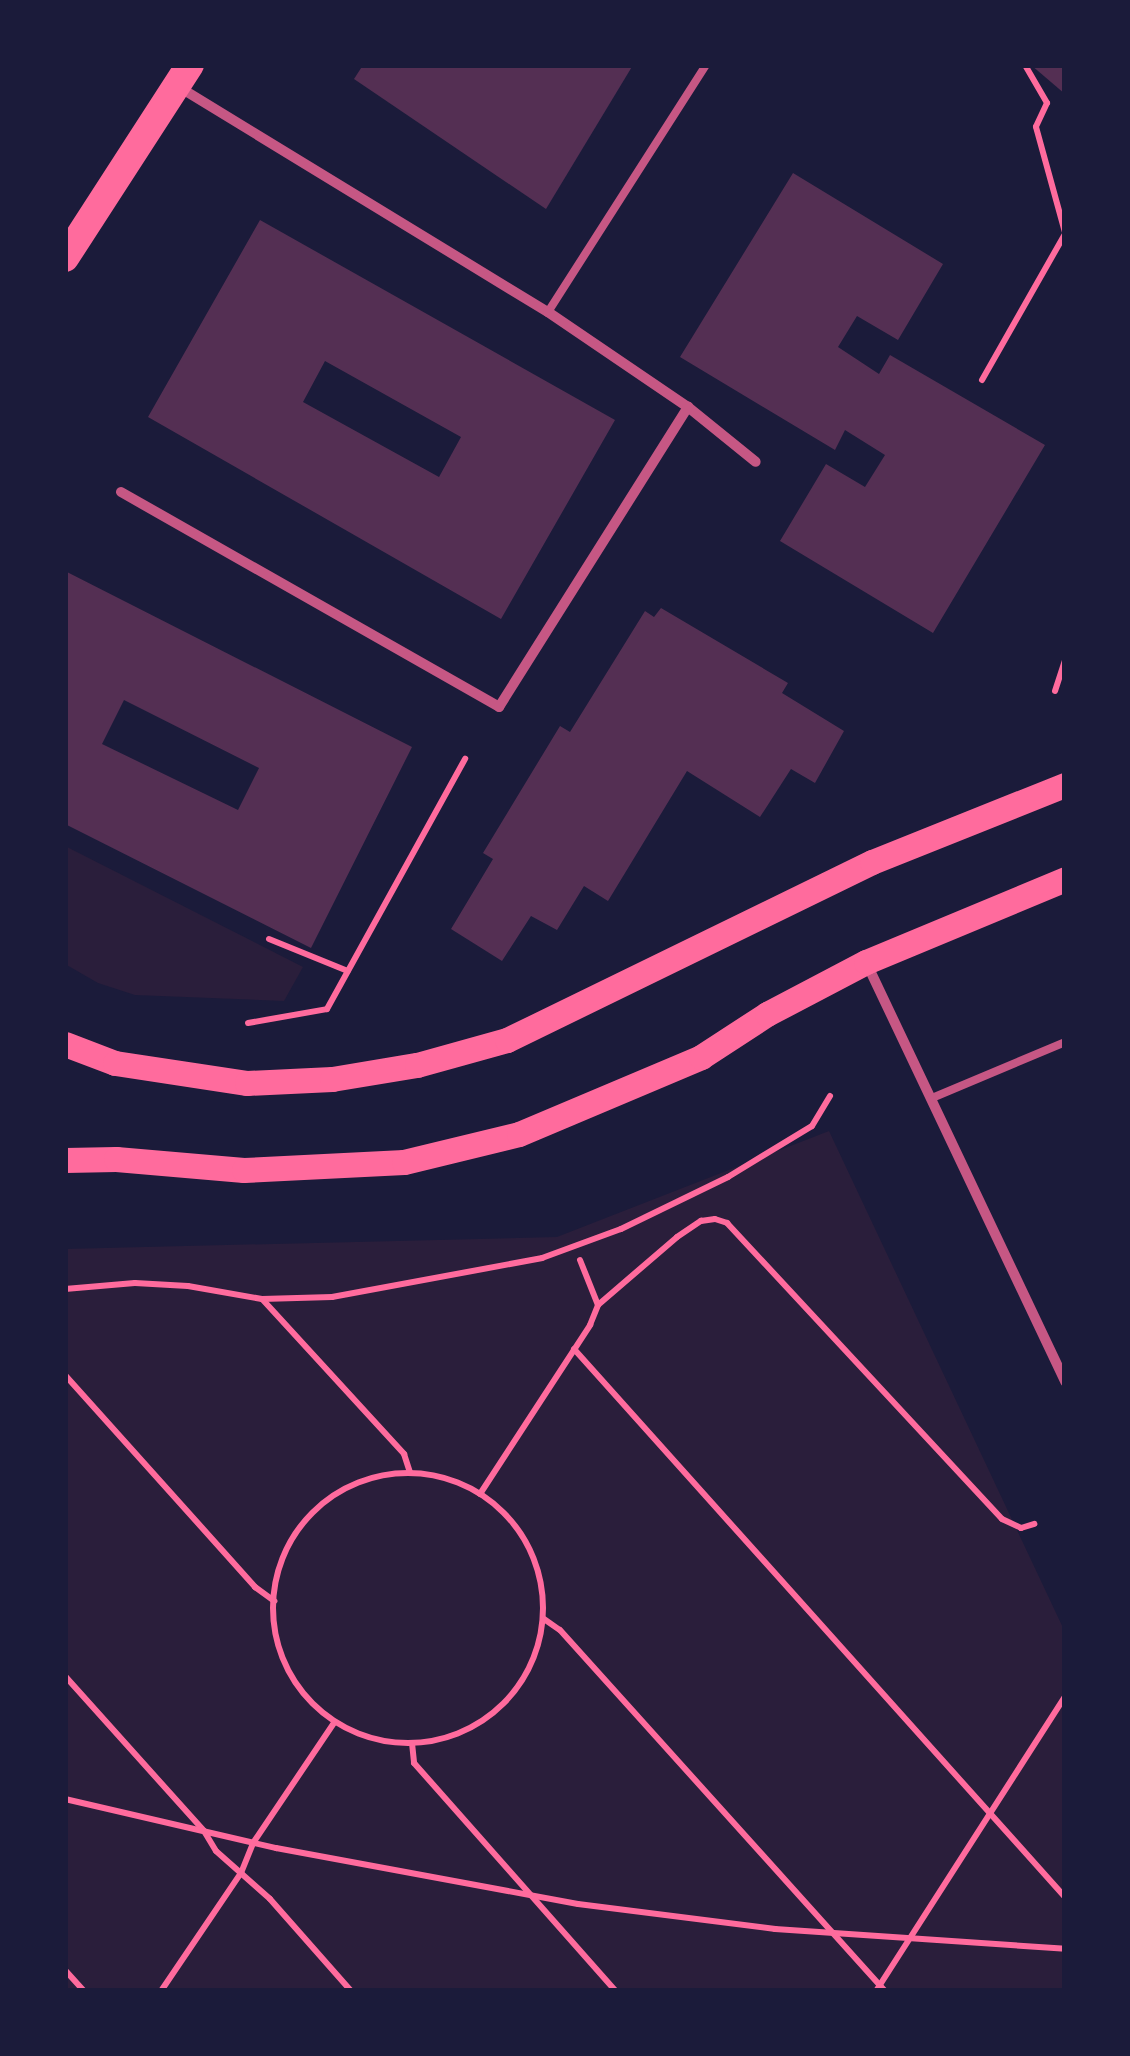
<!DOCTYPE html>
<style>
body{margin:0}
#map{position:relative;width:1130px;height:2056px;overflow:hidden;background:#1b1b3a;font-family:"Varela Round",sans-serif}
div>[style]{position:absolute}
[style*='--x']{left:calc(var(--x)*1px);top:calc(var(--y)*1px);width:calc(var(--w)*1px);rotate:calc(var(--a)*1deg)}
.green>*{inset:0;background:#2a1e3b}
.building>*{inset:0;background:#542f53}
.path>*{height:6px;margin:-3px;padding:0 3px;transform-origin:3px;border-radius:3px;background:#ff6b9d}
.path>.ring{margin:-3px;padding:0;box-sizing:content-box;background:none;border:6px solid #ff6b9d;border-radius:50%}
.service>*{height:8px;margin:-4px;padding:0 4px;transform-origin:4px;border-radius:4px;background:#c65784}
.minor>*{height:10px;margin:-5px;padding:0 5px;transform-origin:5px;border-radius:5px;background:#c65784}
.primary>*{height:25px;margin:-12.5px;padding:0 12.5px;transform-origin:12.5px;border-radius:12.5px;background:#ff6b9d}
.trunk>*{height:28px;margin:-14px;padding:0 14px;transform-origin:14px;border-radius:14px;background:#ff6b9d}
span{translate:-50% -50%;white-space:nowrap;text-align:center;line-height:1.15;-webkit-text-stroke:9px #1b1b3a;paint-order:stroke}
.frame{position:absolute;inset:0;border:68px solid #1b1b3a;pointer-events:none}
</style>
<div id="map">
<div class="green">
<i style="clip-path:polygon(65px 846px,303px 967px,284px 1001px,135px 995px,98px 983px,65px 964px)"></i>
<i style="clip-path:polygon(829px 1131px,1065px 1632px,1065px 1991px,65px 1991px,65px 1249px,557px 1237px)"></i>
</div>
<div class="building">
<i style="clip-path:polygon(363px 65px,633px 65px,546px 209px,354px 79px)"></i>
<i style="clip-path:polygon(1031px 65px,1065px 65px,1065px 94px)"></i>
<i style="clip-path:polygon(793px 173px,943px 264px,898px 340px,857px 316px,838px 347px,879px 374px,890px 355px,1045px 445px,933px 633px,780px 541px,826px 464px,865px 487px,885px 455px,845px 430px,835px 450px,680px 357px)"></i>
<i style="clip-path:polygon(evenodd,260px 220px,615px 420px,501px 619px,148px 417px,260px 220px,325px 361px,461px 437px,439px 477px,303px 402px,325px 361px)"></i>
<i style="clip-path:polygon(evenodd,65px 571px,412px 747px,311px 948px,65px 824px,65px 571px,124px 700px,259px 768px,238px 810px,102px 744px,124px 700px)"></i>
<i style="clip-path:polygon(661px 608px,788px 683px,782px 693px,844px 731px,815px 783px,791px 769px,760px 817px,687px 771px,608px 901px,584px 886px,557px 930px,531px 916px,502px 961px,451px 929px,493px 859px,483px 853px,560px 726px,570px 732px,645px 611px,654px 617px)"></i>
</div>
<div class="path">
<i style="--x:1025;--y:65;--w:44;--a:59.9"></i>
<i style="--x:1047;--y:103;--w:26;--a:115"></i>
<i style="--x:1036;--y:127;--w:109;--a:74.6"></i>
<i style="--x:982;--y:380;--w:168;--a:-60.4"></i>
<i style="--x:1055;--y:691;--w:32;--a:-72"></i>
<i style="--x:269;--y:939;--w:85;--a:22.1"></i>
<i style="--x:248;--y:1023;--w:80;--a:-10"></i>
<i style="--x:327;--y:1009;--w:286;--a:-61.1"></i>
<i style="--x:580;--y:1260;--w:48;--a:68.2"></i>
<i style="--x:65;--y:1289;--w:70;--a:-4.9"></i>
<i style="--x:135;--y:1283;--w:53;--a:3.2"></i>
<i style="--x:188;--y:1286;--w:75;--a:10"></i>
<i style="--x:262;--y:1299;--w:70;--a:-1.6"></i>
<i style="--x:332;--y:1297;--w:214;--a:-10.5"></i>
<i style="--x:542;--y:1258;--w:84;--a:-20.2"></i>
<i style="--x:621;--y:1229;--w:119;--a:-25.9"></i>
<i style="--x:728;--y:1177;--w:98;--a:-31.3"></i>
<i style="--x:812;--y:1126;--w:35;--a:-59"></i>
<i style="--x:263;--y:1300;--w:209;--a:47.5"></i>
<i style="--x:404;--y:1454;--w:20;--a:72"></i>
<i style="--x:574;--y:1349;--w:736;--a:48.14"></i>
<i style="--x:65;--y:1375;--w:285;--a:48.1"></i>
<i style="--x:255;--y:1587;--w:24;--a:36"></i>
<i class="ring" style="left:273px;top:1473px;width:264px;height:264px"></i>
<i style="--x:480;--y:1494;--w:202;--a:-56.9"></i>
<i style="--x:590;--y:1325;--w:22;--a:-68"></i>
<i style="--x:598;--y:1305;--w:104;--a:-40.7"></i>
<i style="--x:677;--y:1237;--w:29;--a:-34"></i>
<i style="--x:701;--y:1221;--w:14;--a:-8"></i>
<i style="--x:715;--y:1219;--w:13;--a:18"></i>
<i style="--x:727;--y:1223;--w:404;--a:47.1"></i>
<i style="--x:1002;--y:1519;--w:21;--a:25"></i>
<i style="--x:1021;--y:1528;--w:14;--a:-17"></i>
<i style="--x:544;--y:1619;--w:19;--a:35"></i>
<i style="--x:560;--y:1630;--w:486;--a:48"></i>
<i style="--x:65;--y:1676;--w:208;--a:48.1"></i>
<i style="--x:204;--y:1831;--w:23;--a:59"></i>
<i style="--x:216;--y:1851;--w:72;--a:41.6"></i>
<i style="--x:270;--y:1899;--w:123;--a:48.6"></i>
<i style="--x:412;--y:1743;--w:20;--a:84"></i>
<i style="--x:414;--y:1763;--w:305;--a:48.5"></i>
<i style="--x:65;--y:1799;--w:217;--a:13.1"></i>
<i style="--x:276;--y:1848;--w:307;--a:10.5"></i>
<i style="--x:578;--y:1904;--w:199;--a:7.2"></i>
<i style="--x:775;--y:1929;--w:291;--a:3.9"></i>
<i style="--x:65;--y:1970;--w:28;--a:48"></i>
<i style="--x:161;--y:1991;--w:143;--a:-55.9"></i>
<i style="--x:241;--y:1873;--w:32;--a:-68"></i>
<i style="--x:253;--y:1843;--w:145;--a:-56"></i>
<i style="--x:876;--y:1991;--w:350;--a:-57.3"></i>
</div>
<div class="service">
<i style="--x:548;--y:312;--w:293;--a:-57.4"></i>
<i style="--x:932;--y:1098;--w:144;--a:-22.8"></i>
</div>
<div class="minor">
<i style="--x:179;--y:87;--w:432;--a:31.4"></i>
<i style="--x:548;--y:312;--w:169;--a:34.2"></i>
<i style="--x:688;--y:407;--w:87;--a:39"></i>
<i style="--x:121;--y:492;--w:435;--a:29.6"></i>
<i style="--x:499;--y:707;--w:355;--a:-57.8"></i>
<i style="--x:866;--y:962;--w:465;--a:64.6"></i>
</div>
<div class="primary">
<i style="--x:65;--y:1044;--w:53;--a:20.8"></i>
<i style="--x:115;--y:1063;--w:134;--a:8.6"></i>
<i style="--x:247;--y:1083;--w:85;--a:-2.7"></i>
<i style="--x:332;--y:1079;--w:86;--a:-9.4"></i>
<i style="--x:417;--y:1065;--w:93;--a:-15.5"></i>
<i style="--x:507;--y:1040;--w:406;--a:-26"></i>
<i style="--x:872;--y:862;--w:208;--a:-21.8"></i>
<i style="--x:65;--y:1160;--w:51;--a:-1.1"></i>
<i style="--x:116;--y:1159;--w:128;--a:4.9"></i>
<i style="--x:244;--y:1170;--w:160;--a:-2.9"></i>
<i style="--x:404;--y:1162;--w:118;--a:-13.7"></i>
<i style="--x:519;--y:1134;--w:198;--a:-22.9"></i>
<i style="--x:701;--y:1057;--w:79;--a:-33.1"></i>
<i style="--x:767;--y:1014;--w:112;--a:-27.7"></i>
<i style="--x:866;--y:962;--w:216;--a:-22.6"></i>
</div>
<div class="trunk">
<i style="--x:65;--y:258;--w:230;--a:-57.1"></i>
</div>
<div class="frame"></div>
</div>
